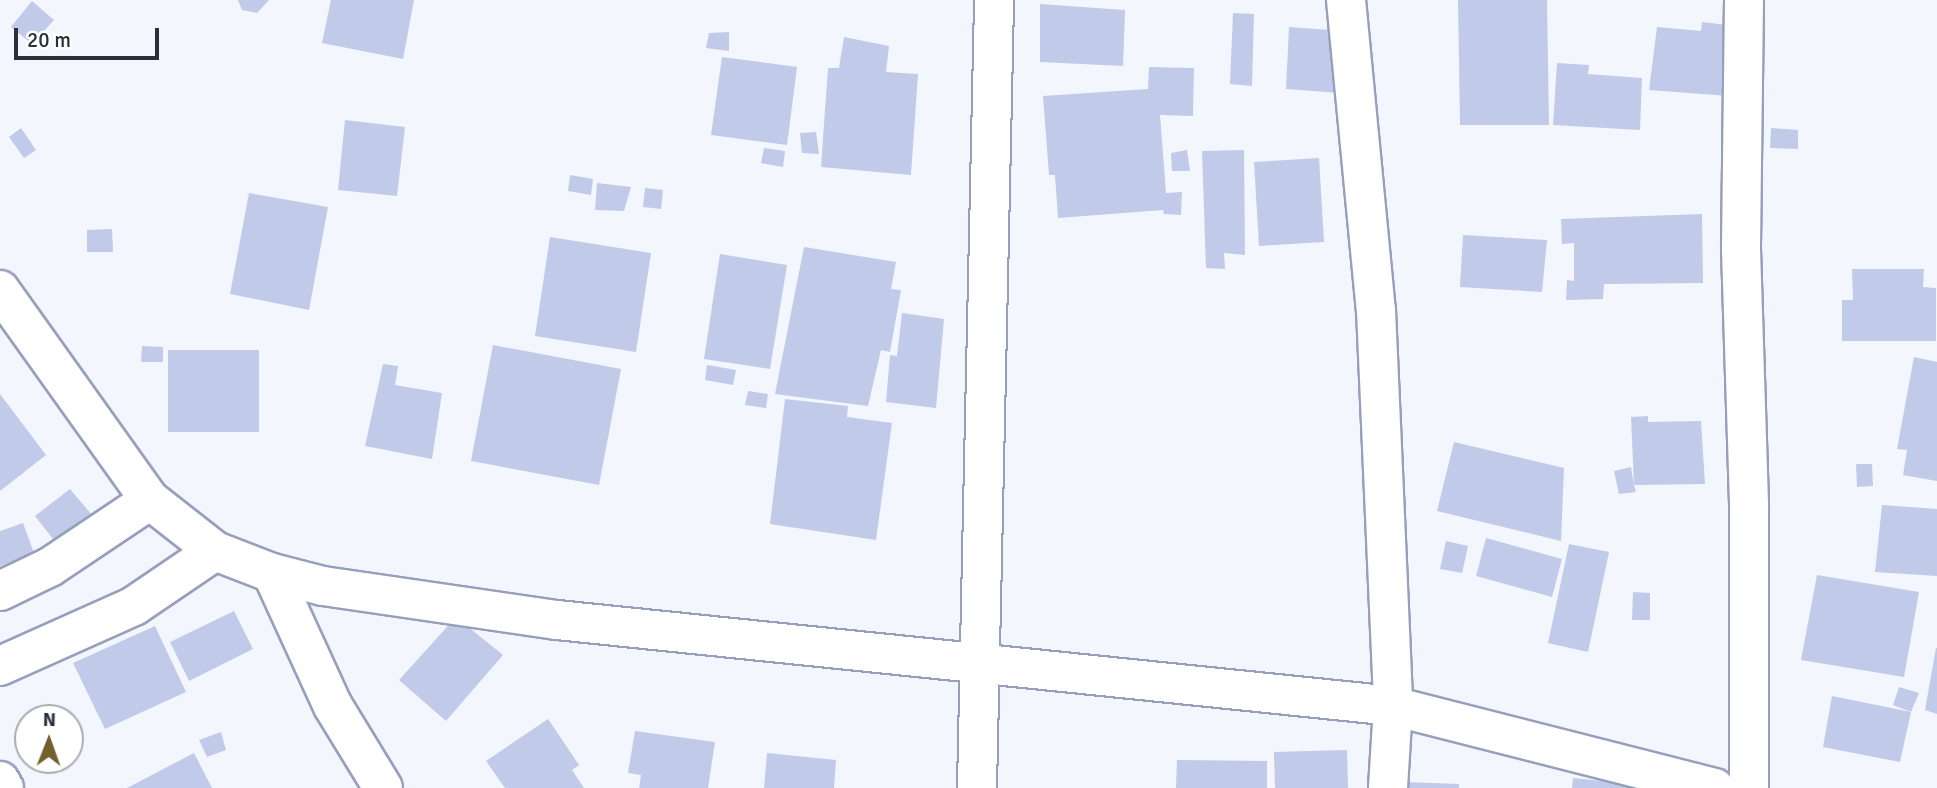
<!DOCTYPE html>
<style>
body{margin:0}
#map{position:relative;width:1937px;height:788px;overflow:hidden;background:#f3f6fc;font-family:Signika,sans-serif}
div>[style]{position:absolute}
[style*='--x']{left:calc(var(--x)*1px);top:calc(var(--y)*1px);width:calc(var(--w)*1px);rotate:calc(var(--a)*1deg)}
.building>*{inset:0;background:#c1cbe9}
.roads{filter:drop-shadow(2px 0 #96a0bc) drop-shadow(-2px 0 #96a0bc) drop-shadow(0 2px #96a0bc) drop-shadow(0 -2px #96a0bc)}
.minor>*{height:38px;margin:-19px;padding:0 19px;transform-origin:19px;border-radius:19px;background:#fff}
span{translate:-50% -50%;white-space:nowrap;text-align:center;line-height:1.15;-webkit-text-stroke:6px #fff;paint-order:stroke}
.north{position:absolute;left:14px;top:704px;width:70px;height:70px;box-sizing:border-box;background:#fff;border:2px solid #aaacb0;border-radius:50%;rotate:1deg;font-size:19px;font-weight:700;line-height:28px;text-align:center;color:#2b2f3a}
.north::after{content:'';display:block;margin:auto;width:24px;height:32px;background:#72602e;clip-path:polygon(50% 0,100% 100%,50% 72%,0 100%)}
.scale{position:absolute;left:14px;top:28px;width:145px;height:32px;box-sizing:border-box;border:4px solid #2b2f3a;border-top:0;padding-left:9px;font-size:21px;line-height:24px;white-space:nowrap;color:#2b2f3a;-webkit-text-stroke:5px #fff;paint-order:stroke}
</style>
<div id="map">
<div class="building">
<i style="clip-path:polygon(238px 0,269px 0,257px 13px,242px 10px)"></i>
<i style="clip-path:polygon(331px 0,414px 0,403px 59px,322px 43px)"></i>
<i style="clip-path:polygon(1458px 0,1547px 0,1549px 125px,1460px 125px)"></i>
<i style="clip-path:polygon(32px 1px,54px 20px,32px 44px,11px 27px)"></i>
<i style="clip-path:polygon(1040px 4px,1125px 10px,1123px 66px,1040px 62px)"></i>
<i style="clip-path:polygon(1233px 13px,1254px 14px,1252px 86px,1230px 84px)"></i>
<i style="clip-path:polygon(1702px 22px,1727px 25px,1729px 96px,1649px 90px,1657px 27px,1701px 31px)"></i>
<i style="clip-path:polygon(1289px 27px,1344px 31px,1340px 93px,1286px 89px)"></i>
<i style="clip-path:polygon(729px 32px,729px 51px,706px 48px,709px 33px)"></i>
<i style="clip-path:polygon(844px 37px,889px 46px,886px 72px,918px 74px,911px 175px,821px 167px,828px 68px,839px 68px)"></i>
<i style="clip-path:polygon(722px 57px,797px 67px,787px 145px,711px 135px)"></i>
<i style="clip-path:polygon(1557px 63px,1589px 65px,1588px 74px,1642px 78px,1640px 130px,1553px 125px)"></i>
<i style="clip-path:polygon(1149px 67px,1194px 68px,1193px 116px,1160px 115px,1166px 193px,1182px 192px,1181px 215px,1164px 214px,1163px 210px,1058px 218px,1055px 175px,1049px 175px,1043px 96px,1148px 89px)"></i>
<i style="clip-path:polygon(345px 120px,405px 127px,397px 196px,338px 190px)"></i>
<i style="clip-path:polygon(21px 128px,36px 150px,24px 158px,9px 137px)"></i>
<i style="clip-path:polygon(1771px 128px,1798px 130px,1798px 149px,1770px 148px)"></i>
<i style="clip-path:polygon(816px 132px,819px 154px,802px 153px,800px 133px)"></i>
<i style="clip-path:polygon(764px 148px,785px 151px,783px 167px,761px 163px)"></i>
<i style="clip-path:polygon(1187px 150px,1190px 171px,1172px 171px,1171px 153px)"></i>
<i style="clip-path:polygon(1244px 150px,1245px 255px,1224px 253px,1225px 269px,1206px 268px,1202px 151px)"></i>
<i style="clip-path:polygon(1319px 158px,1324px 242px,1259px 246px,1254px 162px)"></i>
<i style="clip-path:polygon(570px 175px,593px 179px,591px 195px,568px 191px)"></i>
<i style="clip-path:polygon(597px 183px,631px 187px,624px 211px,595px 210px)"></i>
<i style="clip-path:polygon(645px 188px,663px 190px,661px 209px,643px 207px)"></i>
<i style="clip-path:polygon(249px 193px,328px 207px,309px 310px,230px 294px)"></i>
<i style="clip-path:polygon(1702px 214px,1703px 283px,1604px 284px,1603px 299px,1566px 300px,1567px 280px,1574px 281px,1574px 243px,1562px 244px,1561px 219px)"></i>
<i style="clip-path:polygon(112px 229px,113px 252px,87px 252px,87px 230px)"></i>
<i style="clip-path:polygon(1463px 235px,1547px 240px,1542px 292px,1460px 287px)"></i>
<i style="clip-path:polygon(550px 237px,651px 253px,636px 352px,535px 336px)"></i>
<i style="clip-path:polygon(804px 247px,896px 262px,891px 289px,901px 290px,890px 352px,881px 350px,868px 406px,775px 394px)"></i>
<i style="clip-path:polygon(720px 254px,787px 265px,770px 369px,704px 359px)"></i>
<i style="clip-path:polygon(1852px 269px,1924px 269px,1923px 287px,1936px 288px,1936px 341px,1842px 341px,1842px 300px,1853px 300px)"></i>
<i style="clip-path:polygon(902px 313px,944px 319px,936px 408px,886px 402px,890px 355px,897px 356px)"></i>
<i style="clip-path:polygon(493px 345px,621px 369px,599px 485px,471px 461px)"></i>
<i style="clip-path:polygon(142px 346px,163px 347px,163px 362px,141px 362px)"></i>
<i style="clip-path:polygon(168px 350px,259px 350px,259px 432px,168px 432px)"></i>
<i style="clip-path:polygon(1914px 357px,1937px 362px,1937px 481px,1903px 475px,1907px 450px,1897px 449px)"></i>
<i style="clip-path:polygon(383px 364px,398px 366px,395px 385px,442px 393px,432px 459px,365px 446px)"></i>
<i style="clip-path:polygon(707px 365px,736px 370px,733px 385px,705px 380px)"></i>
<i style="clip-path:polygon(748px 391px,768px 394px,766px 408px,745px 405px)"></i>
<i style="clip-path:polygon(0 394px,46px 455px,0 491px)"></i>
<i style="clip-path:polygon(785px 399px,848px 406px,847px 417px,892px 423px,876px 540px,770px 524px)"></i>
<i style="clip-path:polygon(1648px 416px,1648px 422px,1701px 421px,1705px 484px,1634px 485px,1636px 492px,1619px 494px,1614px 471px,1631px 467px,1634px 485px,1631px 417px)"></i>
<i style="clip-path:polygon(1454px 442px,1564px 468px,1561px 541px,1437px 511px)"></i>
<i style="clip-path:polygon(1856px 464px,1872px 464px,1873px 486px,1857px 487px)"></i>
<i style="clip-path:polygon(70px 489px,92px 515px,56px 543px,35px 516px)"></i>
<i style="clip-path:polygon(1882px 505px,1937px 509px,1937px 576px,1875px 572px)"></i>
<i style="clip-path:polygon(23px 523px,34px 553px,0 566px,0 531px)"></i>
<i style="clip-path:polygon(1486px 538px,1562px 559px,1552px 597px,1476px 576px)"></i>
<i style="clip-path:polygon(1446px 541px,1468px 546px,1462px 573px,1440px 569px)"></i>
<i style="clip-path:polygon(1569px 544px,1609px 552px,1588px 652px,1548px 643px)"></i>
<i style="clip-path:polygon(1817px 575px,1919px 592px,1904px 677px,1801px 660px)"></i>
<i style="clip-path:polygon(1633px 592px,1650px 593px,1650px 620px,1632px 620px)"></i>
<i style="clip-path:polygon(234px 611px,253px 649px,189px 681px,170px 642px)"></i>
<i style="clip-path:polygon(456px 617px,503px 655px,446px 721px,399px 680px)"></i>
<i style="clip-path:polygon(155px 626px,186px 692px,105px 729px,73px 663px)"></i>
<i style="clip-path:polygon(1936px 648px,1937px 648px,1937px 714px,1925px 710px)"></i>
<i style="clip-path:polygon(1899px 687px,1919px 693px,1911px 712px,1893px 705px)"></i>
<i style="clip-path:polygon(1832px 696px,1911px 712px,1900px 762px,1823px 747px)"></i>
<i style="clip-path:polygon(548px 719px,579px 765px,572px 770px,584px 788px,505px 788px,486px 761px)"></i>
<i style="clip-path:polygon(635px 731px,715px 742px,708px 788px,639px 788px,641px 775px,628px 773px)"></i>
<i style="clip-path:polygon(221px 732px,226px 750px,207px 757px,199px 740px)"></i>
<i style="clip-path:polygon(1347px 750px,1348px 788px,1275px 788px,1274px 752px)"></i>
<i style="clip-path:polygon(194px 753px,212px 788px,127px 788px)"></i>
<i style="clip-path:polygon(767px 753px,836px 760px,834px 788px,764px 788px)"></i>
<i style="clip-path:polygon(1177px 760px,1267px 761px,1267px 788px,1176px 788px)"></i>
<i style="clip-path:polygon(1573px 778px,1640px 785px,1640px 788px,1572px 788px)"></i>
<i style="clip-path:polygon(1405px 782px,1459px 784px,1459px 788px,1405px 788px)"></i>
</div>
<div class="roads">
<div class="minor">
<i style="--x:1346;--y:0;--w:311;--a:84.5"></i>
<i style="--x:1376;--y:310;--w:396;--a:87.5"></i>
<i style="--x:1393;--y:706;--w:82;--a:93.5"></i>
<i style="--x:1744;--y:0;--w:249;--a:90.7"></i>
<i style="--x:1741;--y:249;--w:257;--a:88.2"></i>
<i style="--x:1749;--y:506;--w:282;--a:90"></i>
<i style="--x:0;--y:290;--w:258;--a:54.5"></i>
<i style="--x:150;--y:500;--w:83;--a:38.1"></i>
<i style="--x:215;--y:551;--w:61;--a:21.1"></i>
<i style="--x:272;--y:573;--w:53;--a:14.3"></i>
<i style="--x:323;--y:586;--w:236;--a:8.3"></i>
<i style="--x:557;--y:620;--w:840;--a:5.87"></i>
<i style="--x:1393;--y:706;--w:332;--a:14.3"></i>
<i style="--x:272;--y:573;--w:146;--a:65.4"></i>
<i style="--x:333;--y:706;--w:96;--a:58.6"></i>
<i style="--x:0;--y:591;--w:55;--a:-25.6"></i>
<i style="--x:50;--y:567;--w:120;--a:-33.8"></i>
<i style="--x:0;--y:666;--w:147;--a:-24.1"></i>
<i style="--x:134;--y:606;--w:98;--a:-34.2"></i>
<i style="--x:0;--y:781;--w:8;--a:60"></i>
<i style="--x:977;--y:788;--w:788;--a:-88.76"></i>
</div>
</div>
<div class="north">N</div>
<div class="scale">20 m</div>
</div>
